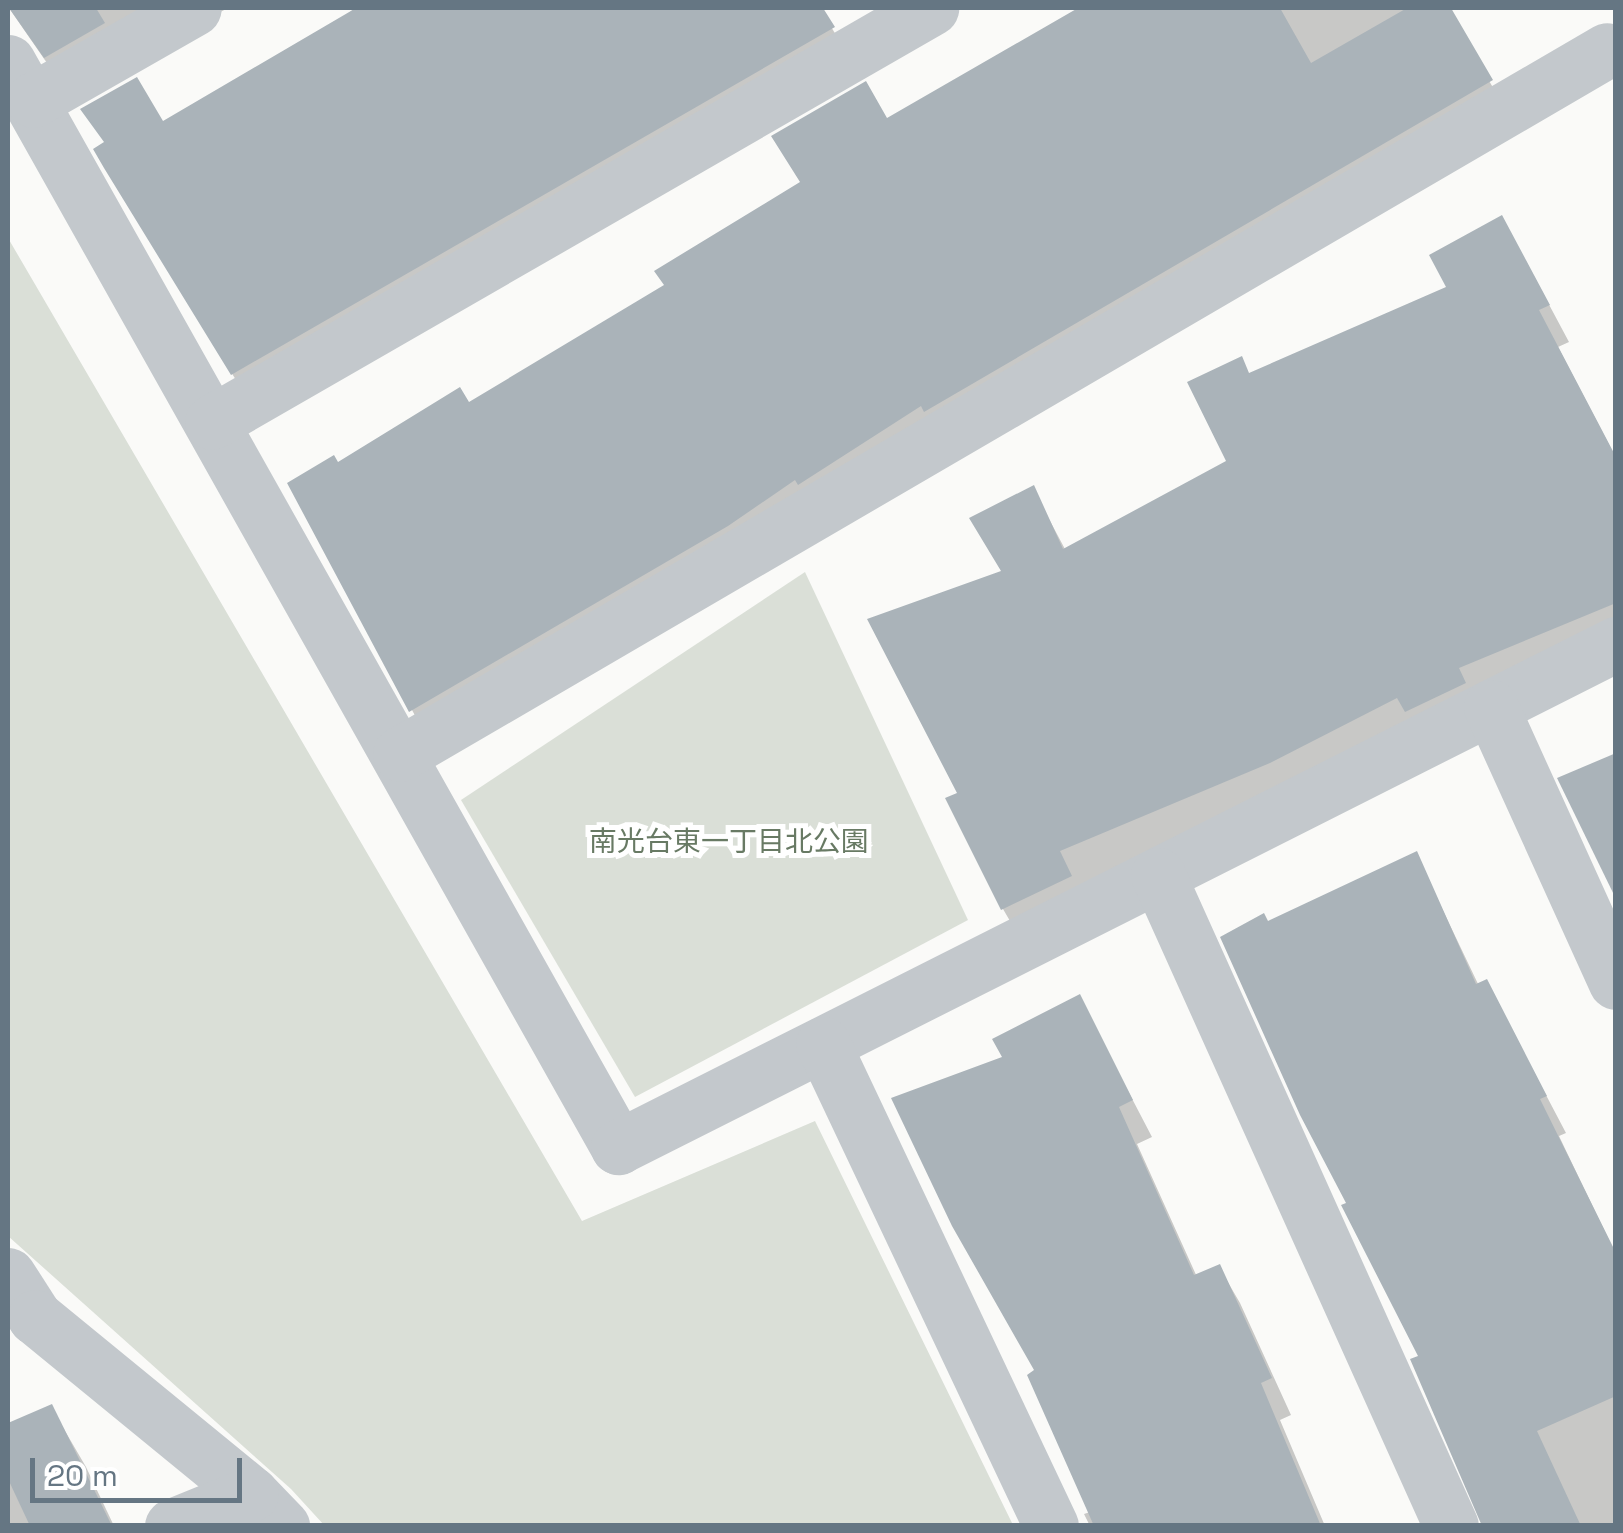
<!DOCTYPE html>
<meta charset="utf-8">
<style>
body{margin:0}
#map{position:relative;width:1623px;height:1533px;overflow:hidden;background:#fafaf8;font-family:"Space Grotesk","Noto Sans JP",sans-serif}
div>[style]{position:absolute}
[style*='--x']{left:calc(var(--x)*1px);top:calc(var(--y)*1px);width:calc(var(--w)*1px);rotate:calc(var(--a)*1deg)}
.green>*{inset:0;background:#dadfd7}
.shadow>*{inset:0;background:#0003}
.building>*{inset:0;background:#aab3b9}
.street>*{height:55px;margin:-27.5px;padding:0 27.5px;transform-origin:27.5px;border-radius:27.5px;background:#c3c8cc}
span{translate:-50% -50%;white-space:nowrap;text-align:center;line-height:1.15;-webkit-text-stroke:10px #fff;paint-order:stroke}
.park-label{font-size:28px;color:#687a64}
.frame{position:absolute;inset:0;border:10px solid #657683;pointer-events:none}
.scale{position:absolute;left:30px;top:1458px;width:212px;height:45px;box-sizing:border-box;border:5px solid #657683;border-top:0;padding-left:12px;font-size:30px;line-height:35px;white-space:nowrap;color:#657683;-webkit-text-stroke:8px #fff;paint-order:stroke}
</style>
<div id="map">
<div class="green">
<i style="clip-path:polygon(8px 238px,582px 1221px,815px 1121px,1013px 1525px,324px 1525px,291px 1489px,8px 1236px)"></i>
<i style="clip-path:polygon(805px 572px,968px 920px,635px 1097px,461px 800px)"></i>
</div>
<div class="shadow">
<i style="clip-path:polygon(9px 8px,228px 8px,67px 92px)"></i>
<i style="clip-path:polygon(355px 8px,820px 8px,856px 69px,257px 414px,125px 200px)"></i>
<i style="clip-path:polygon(1083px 8px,1446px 8px,1511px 118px,432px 747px,290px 484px,469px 405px,666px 286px,886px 122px)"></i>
<i style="clip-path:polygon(1522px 254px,1569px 342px,1558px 347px,1616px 458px,1616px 647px,1024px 945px,1003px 909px,960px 794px,1004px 572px,1033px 489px,1066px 551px,1229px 462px,1250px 375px)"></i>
<i style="clip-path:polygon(1416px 854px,1479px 986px,1506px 1019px,1566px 1133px,1559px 1136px,1616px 1255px,1616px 1526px,1483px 1526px,1422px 1357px,1349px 1204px,1268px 924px)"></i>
<i style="clip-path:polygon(1079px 997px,1152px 1137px,1137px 1144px,1197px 1277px,1219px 1267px,1240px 1303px,1291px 1415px,1280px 1420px,1325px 1526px,1090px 1526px,1084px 1514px,1090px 1512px,1038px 1371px,1005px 1058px)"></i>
<i style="clip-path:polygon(51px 1407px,86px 1467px,114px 1526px,8px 1526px,8px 1426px)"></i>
</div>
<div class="building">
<i style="clip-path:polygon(9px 8px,96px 8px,105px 23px,44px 58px)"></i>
<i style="clip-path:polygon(356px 8px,823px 8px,835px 27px,231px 375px,104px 168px,93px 149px,104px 142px,80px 109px,137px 77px,163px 121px)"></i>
<i style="clip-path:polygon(1078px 8px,1280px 8px,1311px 63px,1407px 8px,1451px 8px,1493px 80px,924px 412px,921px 406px,798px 485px,795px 480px,728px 526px,409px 712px,287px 483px,334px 455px,338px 462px,460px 387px,469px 402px,664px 285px,654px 271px,800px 182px,771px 136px,866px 81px,887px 118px)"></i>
<i style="clip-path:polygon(1502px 215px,1550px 305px,1539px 310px,1616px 457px,1616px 603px,1459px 668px,1466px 683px,1405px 712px,1397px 698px,1270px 763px,1060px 851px,1072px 876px,1001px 910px,945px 798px,957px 793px,867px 619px,1001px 571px,969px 518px,1034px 485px,1063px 549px,1226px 461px,1187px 382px,1242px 356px,1249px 373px,1446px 287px,1429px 255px)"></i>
<i style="clip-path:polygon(1616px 753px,1616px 899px,1557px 778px)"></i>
<i style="clip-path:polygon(1417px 851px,1476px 984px,1487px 979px,1547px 1096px,1540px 1099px,1616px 1253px,1616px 1396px,1537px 1431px,1581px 1526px,1482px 1526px,1410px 1359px,1418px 1356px,1341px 1205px,1346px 1203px,1300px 1115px,1220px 937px,1264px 913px,1268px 921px)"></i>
<i style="clip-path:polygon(1080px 994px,1133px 1100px,1119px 1107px,1194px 1275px,1220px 1264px,1272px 1378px,1261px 1383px,1321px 1526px,1094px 1526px,1027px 1375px,1034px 1370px,952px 1226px,891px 1098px,1002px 1057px,992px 1039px)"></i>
<i style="clip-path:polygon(52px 1404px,112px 1526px,30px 1526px,8px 1479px,8px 1423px)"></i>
</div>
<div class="street">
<i style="--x:8;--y:62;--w:1245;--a:60.65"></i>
<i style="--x:618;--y:1147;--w:1118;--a:-26.75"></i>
<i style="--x:33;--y:100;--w:185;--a:-29.7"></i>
<i style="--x:212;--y:422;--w:830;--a:-29.93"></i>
<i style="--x:1491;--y:707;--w:302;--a:65.6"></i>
<i style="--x:400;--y:754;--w:1397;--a:-30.25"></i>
<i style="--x:1158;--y:875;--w:714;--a:65.77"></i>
<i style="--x:823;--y:1044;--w:533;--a:64.68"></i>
<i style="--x:8;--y:1275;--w:50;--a:57.3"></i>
<i style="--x:35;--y:1317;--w:279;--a:39.3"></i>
<i style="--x:251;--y:1494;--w:45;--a:45.9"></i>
<i style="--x:172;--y:1526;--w:85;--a:-22.1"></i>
</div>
<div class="park-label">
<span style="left:729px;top:841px">南光台東一丁目北公園</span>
</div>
<div class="frame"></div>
<div class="scale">20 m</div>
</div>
